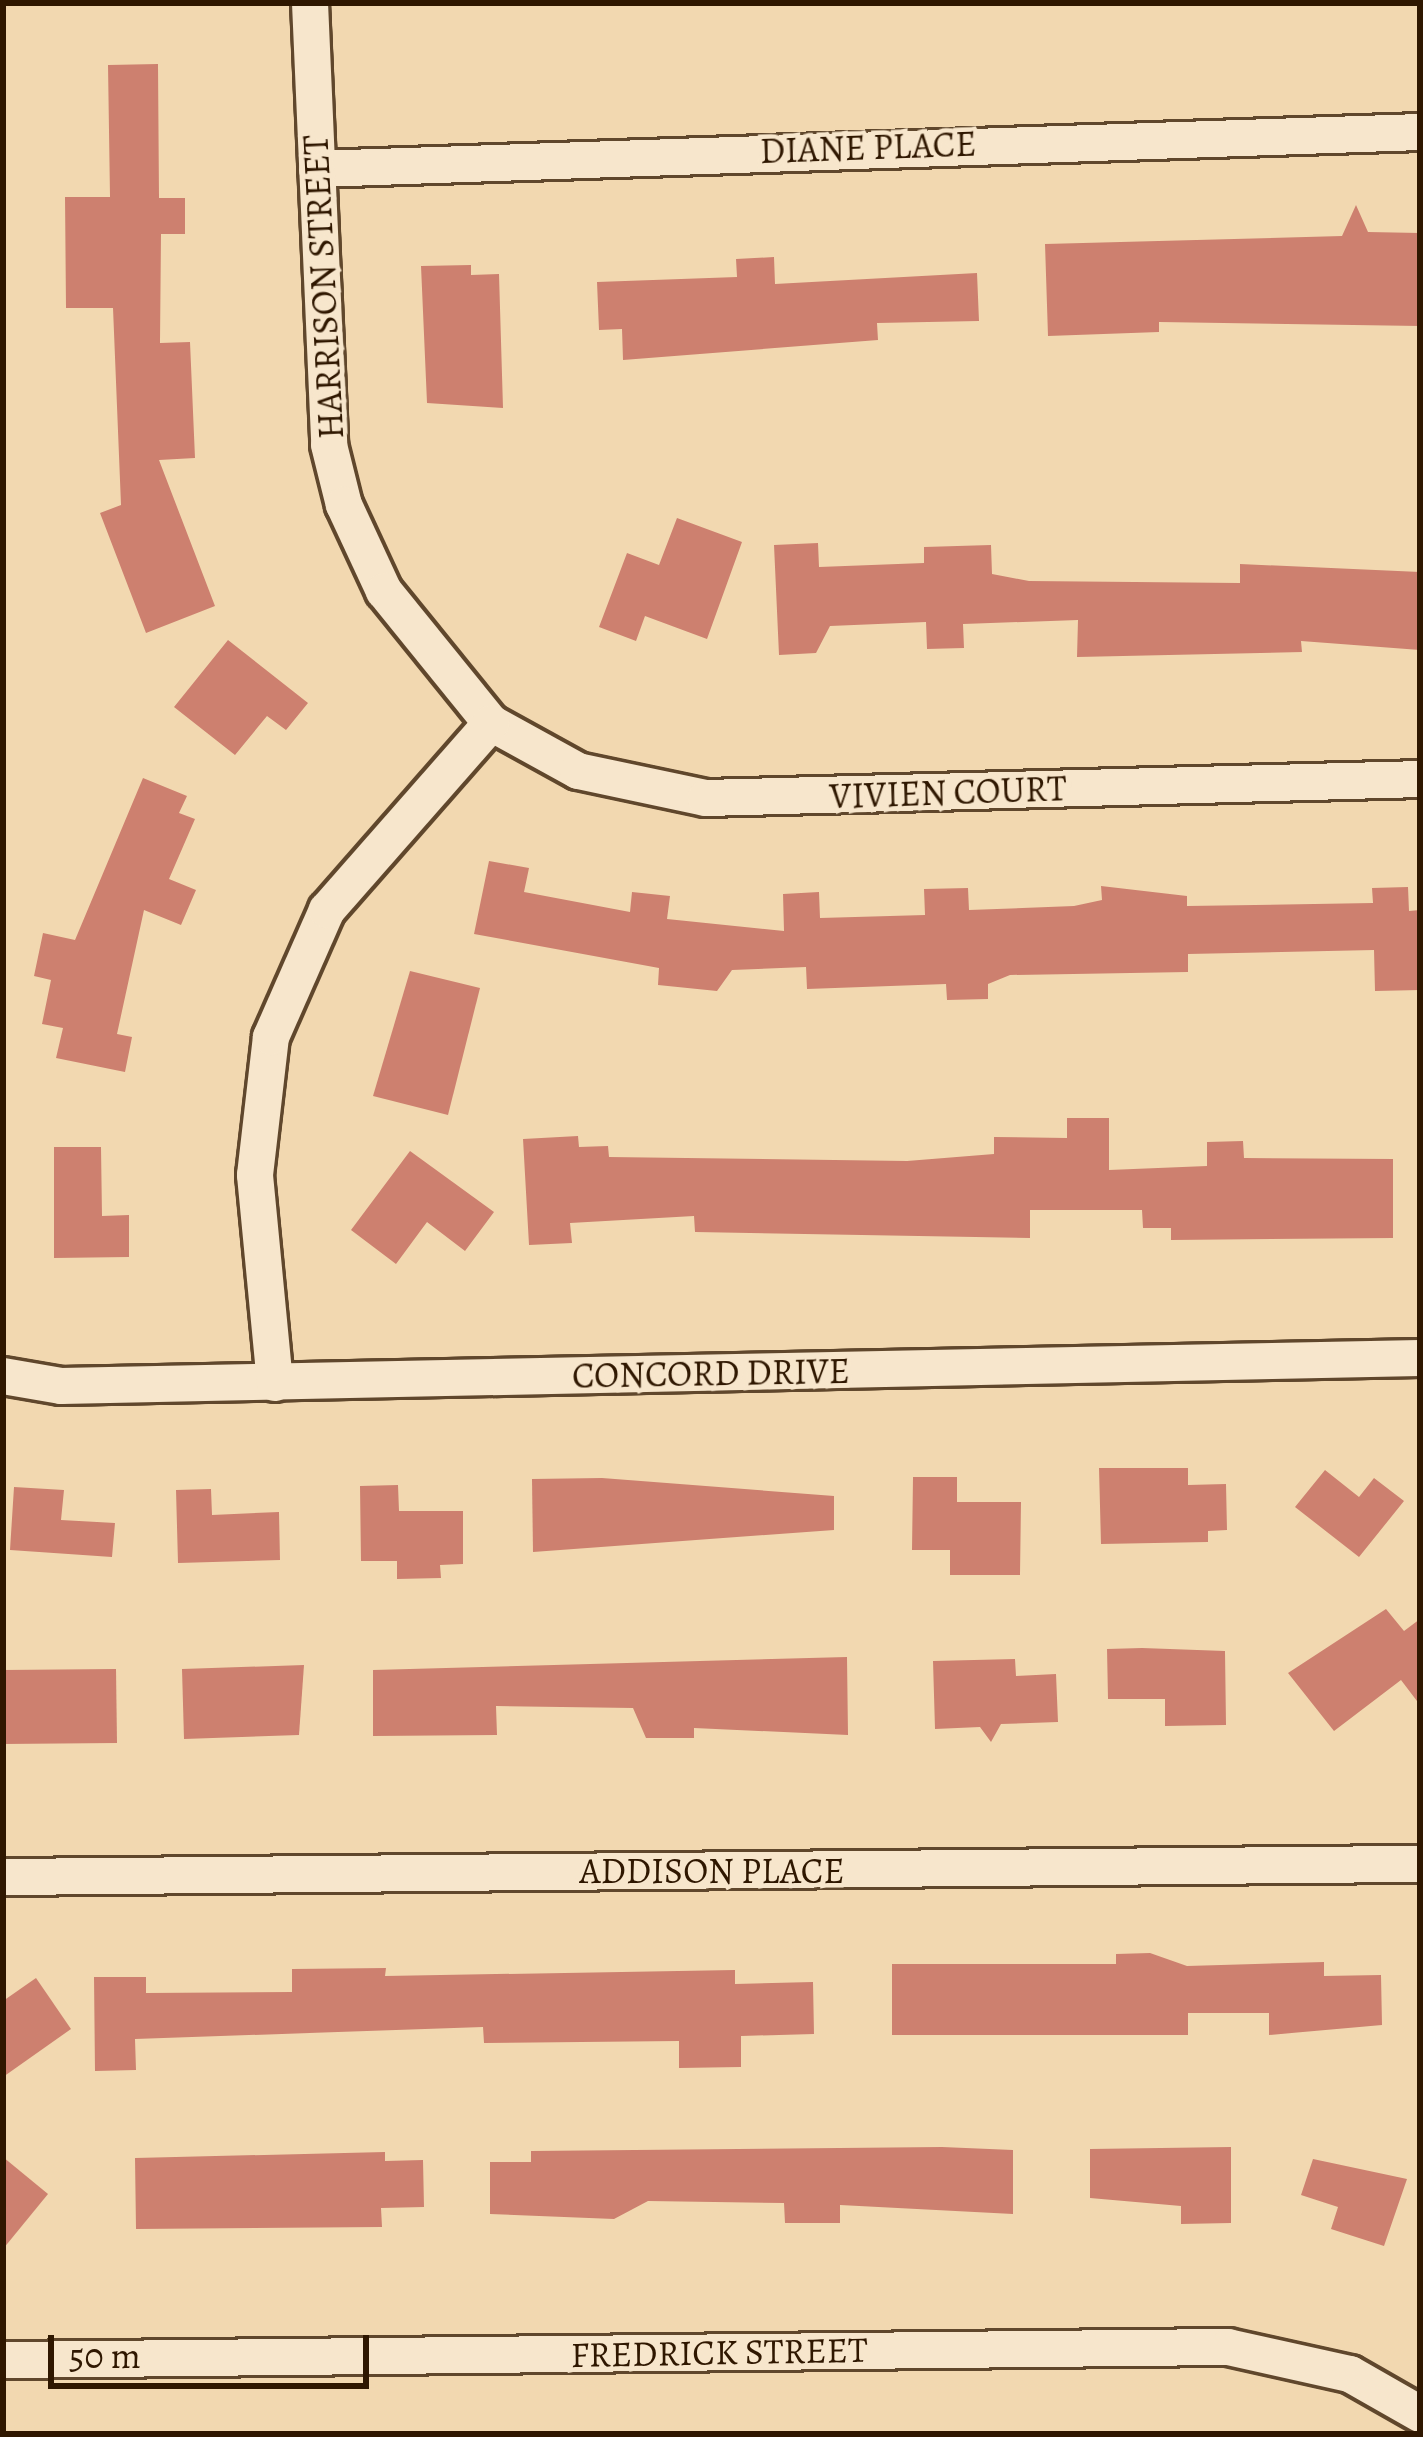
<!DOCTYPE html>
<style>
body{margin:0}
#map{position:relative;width:1423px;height:2437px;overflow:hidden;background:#f2d8b0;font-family:Alegreya,serif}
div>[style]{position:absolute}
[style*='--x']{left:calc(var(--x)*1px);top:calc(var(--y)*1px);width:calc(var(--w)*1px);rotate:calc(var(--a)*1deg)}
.building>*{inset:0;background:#cd806f}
.roads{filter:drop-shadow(3px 0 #60472c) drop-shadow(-3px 0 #60472c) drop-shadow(0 3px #60472c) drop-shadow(0 -3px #60472c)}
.street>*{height:36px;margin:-18px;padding:0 18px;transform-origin:18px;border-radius:18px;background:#f7e6cc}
span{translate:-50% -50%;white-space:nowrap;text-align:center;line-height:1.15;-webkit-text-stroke:9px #f7e6cc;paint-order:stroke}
.street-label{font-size:36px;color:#2f1700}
.frame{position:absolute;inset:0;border:6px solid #2f1700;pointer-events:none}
.scale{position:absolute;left:48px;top:2335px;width:321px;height:54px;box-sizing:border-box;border:6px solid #2f1700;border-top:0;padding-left:15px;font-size:36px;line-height:42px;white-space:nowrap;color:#2f1700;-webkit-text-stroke:9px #f7e6cc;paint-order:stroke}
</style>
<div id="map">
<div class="building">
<i style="clip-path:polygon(158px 64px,159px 198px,185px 198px,185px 234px,161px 234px,160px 343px,190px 342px,195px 458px,159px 460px,215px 606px,146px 633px,100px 513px,121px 505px,113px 308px,66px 308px,65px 197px,110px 197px,108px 65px)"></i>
<i style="clip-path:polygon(1356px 205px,1368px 232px,1420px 233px,1420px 326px,1159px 322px,1159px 332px,1048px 336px,1045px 244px,1342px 236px)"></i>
<i style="clip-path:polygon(774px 257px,775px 284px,977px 273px,979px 321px,877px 323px,878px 340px,623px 360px,622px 329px,599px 330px,597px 282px,737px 277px,736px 259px)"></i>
<i style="clip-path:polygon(471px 265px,471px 275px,499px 274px,503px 408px,427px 403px,421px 266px)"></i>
<i style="clip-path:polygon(677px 518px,742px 542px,707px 639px,645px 616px,636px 641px,599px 627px,627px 553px,659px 565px)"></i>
<i style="clip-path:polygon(818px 543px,819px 567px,924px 563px,924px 547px,991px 545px,992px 574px,1029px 581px,1240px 583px,1240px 564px,1420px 572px,1420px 650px,1301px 641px,1302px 652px,1077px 657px,1078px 620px,963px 624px,964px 648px,927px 649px,926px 622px,830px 626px,816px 653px,779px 655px,774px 545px)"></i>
<i style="clip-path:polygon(228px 640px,308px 703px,286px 730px,267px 716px,235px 755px,174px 707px)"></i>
<i style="clip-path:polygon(143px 778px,187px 796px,179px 813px,195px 819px,169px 879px,196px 890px,181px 925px,144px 910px,117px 1034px,132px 1037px,125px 1072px,56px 1058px,63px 1028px,42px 1024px,51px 980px,34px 976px,43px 933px,75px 940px)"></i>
<i style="clip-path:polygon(489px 861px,529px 868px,524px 892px,630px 912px,632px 892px,670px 896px,667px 919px,784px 931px,783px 894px,819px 892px,820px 918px,925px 915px,924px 889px,968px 888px,969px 910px,1074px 906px,1102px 900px,1101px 886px,1187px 896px,1187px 906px,1373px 903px,1372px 888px,1408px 887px,1409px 911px,1420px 910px,1420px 990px,1375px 991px,1374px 950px,1188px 954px,1188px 972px,1010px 975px,988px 984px,988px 999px,947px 1000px,946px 984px,807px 989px,806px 967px,732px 970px,717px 991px,658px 985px,659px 968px,474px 934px)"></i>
<i style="clip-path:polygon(410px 971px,480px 988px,448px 1115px,373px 1096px)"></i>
<i style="clip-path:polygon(1067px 1118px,1109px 1118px,1109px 1170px,1207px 1166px,1207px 1142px,1243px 1141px,1244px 1158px,1393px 1159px,1393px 1238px,1171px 1240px,1171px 1228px,1143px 1228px,1142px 1210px,1030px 1210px,1030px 1238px,695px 1232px,694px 1216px,570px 1223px,572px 1243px,529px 1245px,523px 1139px,578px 1136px,579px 1147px,608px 1146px,609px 1157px,907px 1161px,994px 1154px,994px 1137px,1067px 1138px)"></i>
<i style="clip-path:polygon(54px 1147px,101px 1147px,102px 1216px,129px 1215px,129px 1257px,54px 1258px)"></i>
<i style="clip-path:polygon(410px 1151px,494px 1212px,465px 1251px,427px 1222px,396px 1264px,351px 1230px)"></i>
<i style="clip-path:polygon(1099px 1468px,1188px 1468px,1188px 1485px,1226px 1484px,1227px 1530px,1208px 1531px,1208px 1542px,1101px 1544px)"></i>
<i style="clip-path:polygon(1325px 1470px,1359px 1497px,1374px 1478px,1404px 1501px,1359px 1557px,1295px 1507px)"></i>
<i style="clip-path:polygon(913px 1477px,957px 1477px,957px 1502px,1021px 1502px,1020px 1575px,950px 1575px,950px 1550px,912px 1550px)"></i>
<i style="clip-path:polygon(602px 1478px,834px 1496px,834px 1530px,533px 1552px,532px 1479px)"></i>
<i style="clip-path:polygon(398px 1485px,399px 1511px,463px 1511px,463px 1564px,440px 1565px,441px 1578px,397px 1579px,397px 1561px,361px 1561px,360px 1486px)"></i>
<i style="clip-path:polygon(14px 1487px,64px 1490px,61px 1520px,115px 1523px,112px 1557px,10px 1550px)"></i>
<i style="clip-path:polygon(211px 1489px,212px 1515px,279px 1512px,280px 1560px,178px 1563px,176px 1490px)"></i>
<i style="clip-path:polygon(1386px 1609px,1404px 1631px,1420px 1619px,1420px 1705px,1401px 1680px,1334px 1731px,1288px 1673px)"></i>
<i style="clip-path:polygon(1142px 1648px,1225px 1651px,1226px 1725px,1165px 1726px,1165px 1699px,1108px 1699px,1107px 1649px)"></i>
<i style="clip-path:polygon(847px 1657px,848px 1735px,694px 1728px,694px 1738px,646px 1738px,633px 1708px,496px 1706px,497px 1735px,373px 1736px,373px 1670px)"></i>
<i style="clip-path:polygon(1015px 1659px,1016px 1676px,1056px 1674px,1058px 1722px,1001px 1724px,991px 1742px,980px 1727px,935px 1729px,933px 1661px)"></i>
<i style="clip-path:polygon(304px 1665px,299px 1735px,184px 1739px,182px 1669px)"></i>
<i style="clip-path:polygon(116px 1669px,117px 1743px,3px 1744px,3px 1670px)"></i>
<i style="clip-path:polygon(1150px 1953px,1187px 1966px,1324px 1962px,1324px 1976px,1381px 1975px,1382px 2025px,1269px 2035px,1269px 2013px,1188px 2013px,1188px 2035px,892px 2035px,892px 1964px,1116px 1964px,1116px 1954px)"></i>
<i style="clip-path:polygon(386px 1968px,385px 1976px,735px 1970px,735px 1984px,813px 1982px,814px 2034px,741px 2036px,741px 2067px,679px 2068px,679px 2041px,484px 2043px,483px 2027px,135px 2039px,136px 2070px,95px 2071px,94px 1977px,146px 1977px,146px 1993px,292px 1992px,292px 1969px)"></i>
<i style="clip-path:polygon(36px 1978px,71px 2029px,3px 2077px,3px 2001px)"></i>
<i style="clip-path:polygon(942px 2147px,1013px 2150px,1013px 2214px,840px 2205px,840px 2223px,785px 2223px,784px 2203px,648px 2201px,614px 2219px,490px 2214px,490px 2162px,531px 2162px,531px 2151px)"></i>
<i style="clip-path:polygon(1231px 2147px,1231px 2223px,1181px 2224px,1181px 2206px,1090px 2198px,1090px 2149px)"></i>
<i style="clip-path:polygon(385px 2152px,385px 2161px,423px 2160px,424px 2207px,381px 2208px,382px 2227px,136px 2229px,135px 2158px)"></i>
<i style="clip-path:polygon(3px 2157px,48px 2194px,3px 2249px)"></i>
<i style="clip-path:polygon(1313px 2159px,1407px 2179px,1384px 2246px,1331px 2229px,1338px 2207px,1301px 2195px)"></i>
</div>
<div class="roads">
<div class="street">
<i style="--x:310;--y:3;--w:442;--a:87.5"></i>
<i style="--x:329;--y:445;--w:62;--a:76"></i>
<i style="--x:344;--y:505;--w:95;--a:65.1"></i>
<i style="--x:384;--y:591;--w:170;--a:51"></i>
<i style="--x:491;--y:723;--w:99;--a:28.9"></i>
<i style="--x:578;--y:771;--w:131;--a:11.9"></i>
<i style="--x:706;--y:798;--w:714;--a:-1.52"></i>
<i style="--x:317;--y:169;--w:1104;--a:-1.92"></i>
<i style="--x:3;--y:1376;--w:59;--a:9.8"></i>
<i style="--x:61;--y:1386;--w:1359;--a:-1.18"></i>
<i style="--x:275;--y:1383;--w:209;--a:-95.5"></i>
<i style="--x:255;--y:1175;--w:139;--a:-83.4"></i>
<i style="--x:271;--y:1037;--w:139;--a:-66.2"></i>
<i style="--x:327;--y:910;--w:249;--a:-48.7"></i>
<i style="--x:3;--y:1877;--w:1417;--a:-0.53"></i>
<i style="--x:3;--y:2360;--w:1225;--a:-0.61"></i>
<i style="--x:1228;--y:2347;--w:125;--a:12.5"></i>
<i style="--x:1350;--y:2374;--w:81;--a:29.7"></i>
</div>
</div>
<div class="street-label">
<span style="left:868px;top:147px;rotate:-2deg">DIANE PLACE</span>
<span style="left:323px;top:287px;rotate:-93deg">HARRISON STREET</span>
<span style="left:948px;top:792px;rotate:-2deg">VIVIEN COURT</span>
<span style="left:711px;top:1373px;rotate:-1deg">CONCORD DRIVE</span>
<span style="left:712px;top:1871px">ADDISON PLACE</span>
<span style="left:719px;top:2352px;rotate:-1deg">FREDRICK STREET</span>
</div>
<div class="frame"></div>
<div class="scale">50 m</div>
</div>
